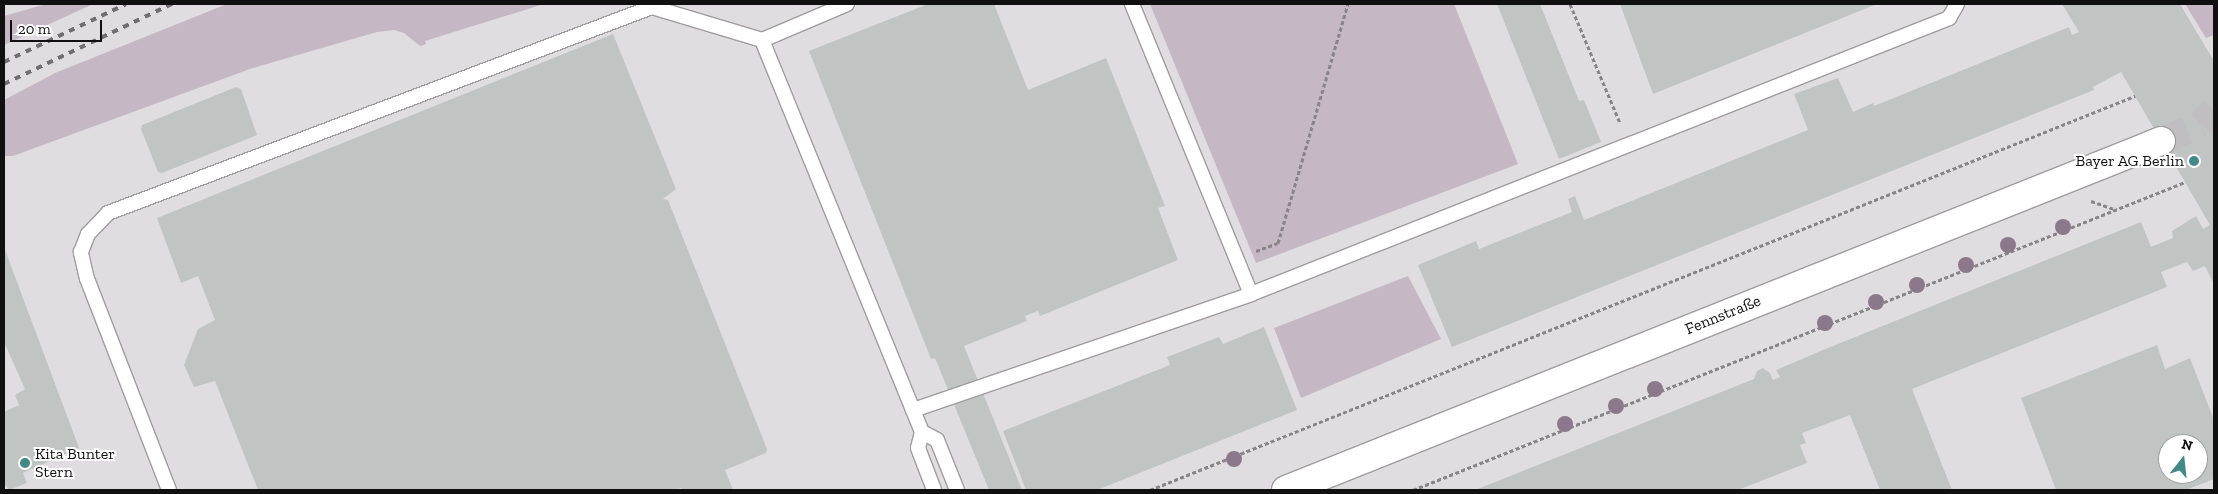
<!DOCTYPE html>
<meta charset="utf-8">
<style>
body{margin:0}
#map{position:relative;width:2218px;height:494px;overflow:hidden;background:#e0dde0;font-family:"Zilla Slab",serif}
div>[style]{position:absolute}
[style*='--x']{left:calc(var(--x)*1px);top:calc(var(--y)*1px);width:calc(var(--w)*1px);rotate:calc(var(--a)*1deg)}
.green>*{inset:0;background:#c6b7c4}
.building>*{inset:0;background:#c0c5c4}
.secondary-tunnel>*{height:28px;margin-top:-14px;transform-origin:0;background:repeating-linear-gradient(90deg,#c1bec1 0 28px,transparent 0 42px)}
.path>*{height:3px;margin-top:-1.5px;transform-origin:0;background:repeating-linear-gradient(90deg,#878587 0 4px,transparent 0 6.5px)}
.roads{filter:drop-shadow(1px 0 #9f9c9e) drop-shadow(-1px 0 #9f9c9e) drop-shadow(0 1px #9f9c9e) drop-shadow(0 -1px #9f9c9e)}
.lane>*{height:14px;margin:-7px;padding:0 7px;transform-origin:7px;border-radius:7px;background:#fff}
.secondary>*{height:28px;margin:-14px;padding:0 14px;transform-origin:14px;border-radius:14px;background:#fff}
.rail>*{height:4px;margin-top:-2px;transform-origin:0;background:repeating-linear-gradient(90deg,#706e70 0 6px,transparent 0 12px)}
.trees>*{width:16px;height:16px;margin:-8px;border-radius:50%;background:#8c788b}
.dots>*{width:14px;height:14px;translate:-50% -50%;box-sizing:border-box;border:2px solid #fff;border-radius:50%}
span{translate:-50% -50%;white-space:nowrap;text-align:center;line-height:1.15;-webkit-text-stroke:4px #fff;paint-order:stroke}
.poi-label{font-size:16px;color:#111011}
.right{translate:-100% -50%;text-align:right}
.left{translate:0 -50%;text-align:left}
.street-label{font-size:16px;color:#111011}
.frame{position:absolute;inset:0;border:5px solid #111011;pointer-events:none}
.north{position:absolute;left:2158px;top:434px;width:50px;height:50px;box-sizing:border-box;background:#fff;border:1px solid #a09fa0;border-radius:50%;rotate:16deg;font-size:14px;font-weight:700;line-height:20px;text-align:center;color:#111011}
.north::after{content:'';display:block;margin:auto;width:18px;height:22px;background:#418886;clip-path:polygon(50% 0,100% 100%,50% 72%,0 100%)}
.scale{position:absolute;left:10px;top:20px;width:92px;height:22px;box-sizing:border-box;border:2px solid #111011;border-top:0;padding-left:6px;font-size:15px;line-height:18px;white-space:nowrap;color:#111011;-webkit-text-stroke:4px #fff;paint-order:stroke}
</style>
<div id="map">
<div class="green">
<i style="clip-path:polygon(46px 4px,93px 4px,4px 45px,4px 16px)"></i>
<i style="clip-path:polygon(227px 4px,544px 4px,425px 41px,426px 44px,420px 46px,404px 33px,394px 30px,377px 32px,250px 69px,13px 156px,4px 156px,4px 100px,55px 73px)"></i>
<i style="clip-path:polygon(1150px 4px,1454px 4px,1518px 164px,1256px 263px)"></i>
<i style="clip-path:polygon(2185px 4px,2214px 4px,2214px 35px,2206px 38px)"></i>
<i style="clip-path:polygon(1408px 276px,1441px 339px,1301px 398px,1274px 328px)"></i>
</div>
<div class="building">
<i style="clip-path:polygon(928px 4px,994px 4px,1028px 90px,1106px 58px,1165px 206px,1158px 208px,1178px 260px,1040px 316px,1038px 311px,1025px 316px,1027px 321px,964px 346px,1022px 490px,989px 490px,935px 358px,931px 359px,809px 51px)"></i>
<i style="clip-path:polygon(1497px 4px,1540px 4px,1579px 101px,1584px 100px,1601px 142px,1559px 159px)"></i>
<i style="clip-path:polygon(1620px 4px,1684px 5px,1877px 4px,1653px 94px)"></i>
<i style="clip-path:polygon(2062px 4px,2180px 4px,2214px 61px,2214px 284px,2205px 266px,2193px 271px,2187px 262px,2161px 272px,2167px 287px,1912px 389px,1952px 490px,1880px 490px,1850px 415px,1802px 433px,1806px 443px,1800px 445px,1807px 463px,1738px 490px,1475px 490px,1754px 379px,1757px 371px,1763px 368px,1770px 373px,1773px 380px,1780px 377px,1776px 370px,1823px 350px,2141px 222px,2151px 247px,2173px 238px,2172px 231px,2196px 216px,2203px 229px,2210px 225px,2121px 72px,2093px 87px,2094px 90px,1452px 347px,1418px 265px,1476px 241px,1479px 249px,1572px 212px,1568px 199px,1575px 196px,1584px 220px,1808px 130px,1794px 94px,1838px 78px,1853px 112px,1873px 103px,1874px 106px,2069px 27px,2072px 35px,2079px 32px)"></i>
<i style="clip-path:polygon(613px 34px,676px 189px,663px 199px,668px 200px,767px 449px,766px 453px,725px 470px,733px 490px,682px 490px,681px 488px,674px 490px,258px 490px,215px 381px,194px 387px,184px 365px,198px 329px,215px 320px,198px 276px,181px 283px,157px 218px)"></i>
<i style="clip-path:polygon(236px 87px,241px 89px,257px 135px,162px 173px,158px 172px,141px 129px,142px 125px)"></i>
<i style="clip-path:polygon(4px 247px,79px 448px,23px 473px,27px 483px,9px 490px,4px 483px,4px 412px,19px 405px,15px 395px,25px 389px,4px 342px)"></i>
<i style="clip-path:polygon(1264px 327px,1297px 410px,1097px 490px,1026px 490px,1003px 431px,1170px 365px,1167px 357px,1219px 337px,1223px 344px)"></i>
<i style="clip-path:polygon(evenodd,2157px 345px,2165px 369px,2190px 358px,2214px 420px,2214px 479px,2186px 490px,2056px 490px,2021px 398px,2157px 345px,2168px 444px,2198px 444px,2198px 474px,2168px 474px,2168px 444px)"></i>
</div>
<div class="secondary-tunnel">
<i style="--x:2161;--y:141;--w:43;--a:-23"></i>
<i style="--x:2201;--y:124;--w:19;--a:-47"></i>
</div>
<div class="path">
<i style="--x:1570;--y:4;--w:129;--a:67.2"></i>
<i style="--x:2091;--y:201;--w:24;--a:19"></i>
<i style="--x:1256;--y:251;--w:23;--a:-20"></i>
<i style="--x:1278;--y:243;--w:249;--a:-73.7"></i>
<i style="--x:1150;--y:490;--w:1061;--a:-21.8"></i>
<i style="--x:1413;--y:490;--w:831;--a:-21.75"></i>
</div>
<div class="roads">
<div class="lane">
<i style="--x:847;--y:4;--w:92;--a:157"></i>
<i style="--x:762;--y:40;--w:423;--a:67.8"></i>
<i style="--x:922;--y:432;--w:17;--a:28"></i>
<i style="--x:937;--y:440;--w:54;--a:68.2"></i>
<i style="--x:1132;--y:4;--w:313;--a:67.7"></i>
<i style="--x:1251;--y:294;--w:751;--a:-21.57"></i>
<i style="--x:1949;--y:18;--w:16;--a:-60"></i>
<i style="--x:913;--y:410;--w:357;--a:-18.9"></i>
<i style="--x:922;--y:432;--w:16;--a:104"></i>
<i style="--x:918;--y:448;--w:45;--a:69.1"></i>
<i style="--x:169;--y:490;--w:226;--a:-111.2"></i>
<i style="--x:87;--y:279;--w:28;--a:-103"></i>
<i style="--x:81;--y:252;--w:19;--a:-69"></i>
<i style="--x:88;--y:234;--w:29;--a:-46"></i>
<i style="--x:108;--y:213;--w:582;--a:-20.74"></i>
<i style="--x:652;--y:7;--w:115;--a:16.7"></i>
</div>
<div class="secondary">
<i style="--x:1286;--y:490;--w:942;--a:-21.74"></i>
</div>
</div>
<div class="rail">
<i style="--x:4;--y:62;--w:135;--a:-25.4"></i>
<i style="--x:4;--y:84;--w:186;--a:-25.5"></i>
</div>
<div class="trees">
<i style="left:2063px;top:227px"></i>
<i style="left:2008px;top:245px"></i>
<i style="left:1966px;top:265px"></i>
<i style="left:1917px;top:285px"></i>
<i style="left:1876px;top:302px"></i>
<i style="left:1825px;top:323px"></i>
<i style="left:1655px;top:389px"></i>
<i style="left:1616px;top:406px"></i>
<i style="left:1565px;top:424px"></i>
<i style="left:1234px;top:459px"></i>
</div>
<div class="dots">
<i style="left:2194px;top:161px;background:#418886"></i>
<i style="left:25px;top:463px;background:#418886"></i>
</div>
<div class="poi-label">
<span class="right" style="left:2184px;top:161px">Bayer AG Berlin</span>
<span class="left" style="left:35px;top:463px">Kita Bunter<br>Stern</span>
</div>
<div class="street-label">
<span style="left:1723px;top:315px;rotate:-22deg">Fennstraße</span>
</div>
<div class="frame"></div>
<div class="north">N</div>
<div class="scale">20 m</div>
</div>
